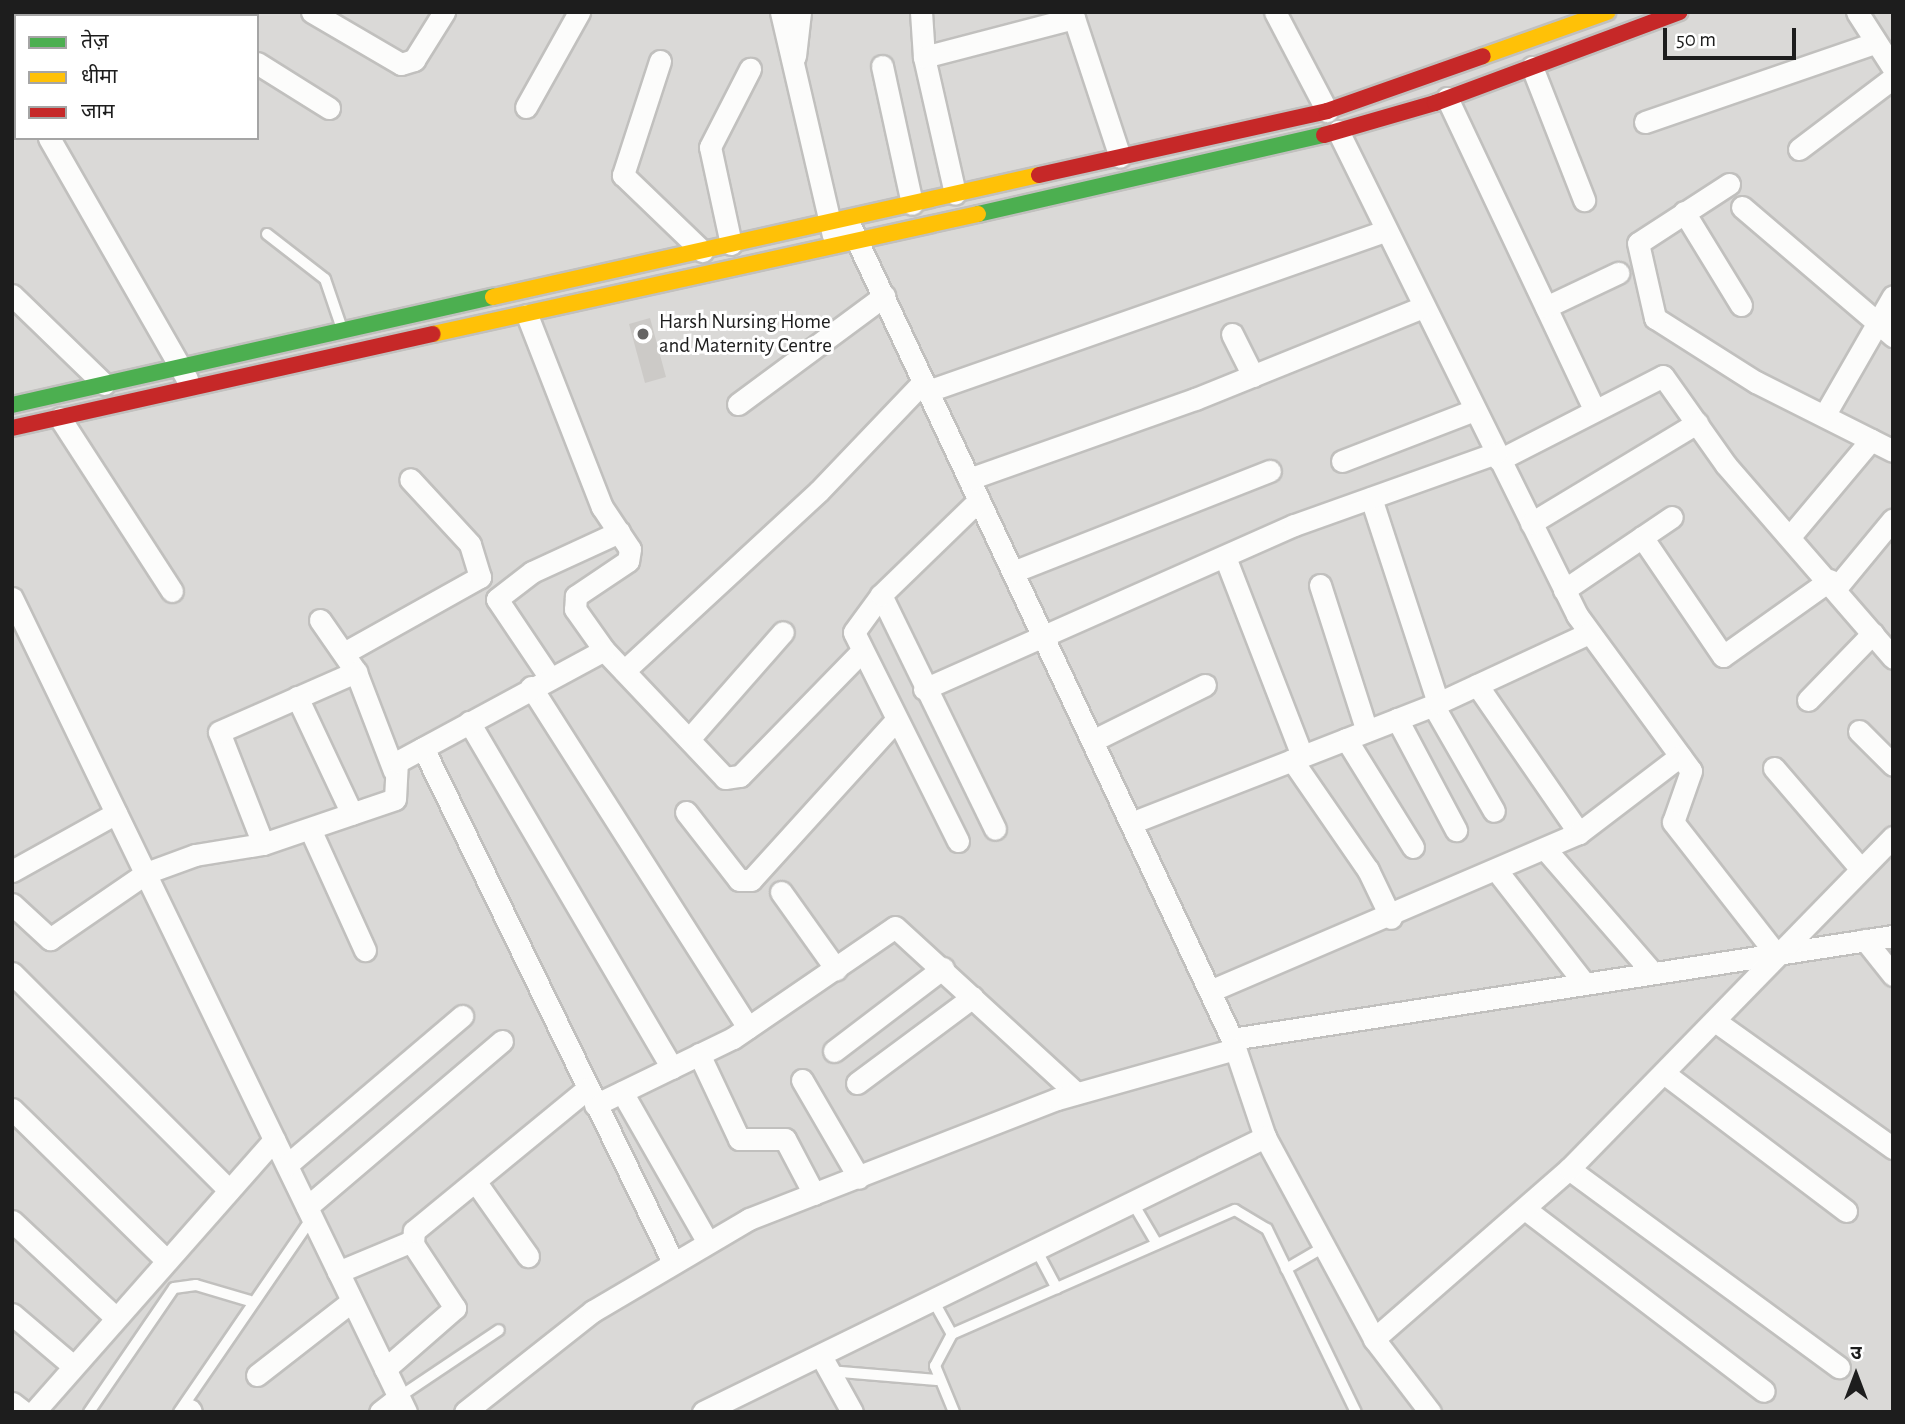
<!DOCTYPE html>
<meta charset="utf-8">
<style>
body{margin:0}
#map{position:relative;width:1905px;height:1424px;overflow:hidden;background:#ebe9e6;font-family:"Alegreya Sans","Noto Sans Devanagari",sans-serif}
div>[style]{position:absolute}
[style*='--x']{left:calc(var(--x)*1px);top:calc(var(--y)*1px);width:calc(var(--w)*1px);rotate:calc(var(--a)*1deg)}
.residential>*{inset:0;background:#dad9d7}
.building>*{inset:0;background:#cccac7}
.roads{filter:drop-shadow(2px 0 #c1c0be) drop-shadow(-2px 0 #c1c0be) drop-shadow(0 2px #c1c0be) drop-shadow(0 -2px #c1c0be)}
.lane>*{height:10px;margin:-5px;padding:0 5px;transform-origin:5px;border-radius:5px;background:#fcfcfb}
.street>*{height:21px;margin:-10.5px;padding:0 10.5px;transform-origin:10.5px;border-radius:10.5px;background:#fcfcfb}
.fast>*{height:16px;margin:-8px;padding:0 8px;transform-origin:8px;border-radius:8px;background:#4caf50}
.slow>*{height:16px;margin:-8px;padding:0 8px;transform-origin:8px;border-radius:8px;background:#ffc107}
.jam>*{height:16px;margin:-8px;padding:0 8px;transform-origin:8px;border-radius:8px;background:#c62828}
.dots>*{width:19px;height:19px;translate:-50% -50%;box-sizing:border-box;border:4px solid #fff;border-radius:50%}
span{translate:-50% -50%;white-space:nowrap;text-align:center;line-height:1.15;-webkit-text-stroke:6px #fff;paint-order:stroke}
.poi-label{font-size:21px;color:#1d1d1d}
.left{translate:0 -50%;text-align:left}
.frame{position:absolute;inset:0;border:14px solid #1d1d1d;pointer-events:none}
.legend{position:absolute;left:14px;top:14px;width:245px;height:126px;box-sizing:border-box;background:#fff;border:2px solid #a5a5a5;margin:0;padding:9px 12px;list-style:none;font-size:21px;color:#1d1d1d}
.legend li{display:flex;align-items:center;gap:14px;height:35px}
.legend b{width:35px;border:2px solid #a5a5a5}
.north{position:absolute;left:1821px;top:1340px;width:70px;height:70px;-webkit-text-stroke:5px #fff;paint-order:stroke;rotate:0deg;font-size:19px;font-weight:700;line-height:28px;text-align:center;color:#1d1d1d}
.north::after{content:'';display:block;margin:auto;width:24px;height:32px;background:#1d1d1d;clip-path:polygon(50% 0,100% 100%,50% 72%,0 100%)}
.scale{position:absolute;left:1663px;top:28px;width:133px;height:32px;box-sizing:border-box;border:4px solid #1d1d1d;border-top:0;padding-left:9px;font-size:21px;line-height:24px;white-space:nowrap;color:#1d1d1d;-webkit-text-stroke:5px #fff;paint-order:stroke}
</style>
<div id="map">
<div class="residential">
<i style="clip-path:polygon(evenodd,12px 12px,1893px 12px,1893px 1412px,12px 1412px,12px 12px,16px 16px,257px 16px,257px 138px,16px 138px,16px 16px)"></i>
</div>
<div class="building">
<i style="clip-path:polygon(650px 318px,666px 377px,645px 383px,629px 324px)"></i>
</div>
<div class="roads">
<div class="lane">
<i style="--x:267;--y:234;--w:73;--a:37.8"></i>
<i style="--x:325;--y:279;--w:53;--a:71.2"></i>
<i style="--x:1134;--y:1205;--w:45;--a:59.5"></i>
<i style="--x:1038;--y:1253;--w:40;--a:62"></i>
<i style="--x:1286;--y:1269;--w:44;--a:-30.1"></i>
<i style="--x:934;--y:1302;--w:37;--a:61"></i>
<i style="--x:829;--y:1371;--w:108;--a:4.8"></i>
<i style="--x:399;--y:1397;--w:120;--a:-33.8"></i>
<i style="--x:89;--y:1412;--w:150;--a:-55.6"></i>
<i style="--x:174;--y:1288;--w:22;--a:-8"></i>
<i style="--x:196;--y:1285;--w:56;--a:16.5"></i>
<i style="--x:179;--y:1412;--w:235;--a:-55.6"></i>
<i style="--x:954;--y:1412;--w:50;--a:-112.4"></i>
<i style="--x:935;--y:1366;--w:36;--a:-62"></i>
<i style="--x:952;--y:1334;--w:309;--a:-23.7"></i>
<i style="--x:1235;--y:1210;--w:37;--a:31"></i>
<i style="--x:1267;--y:1229;--w:203;--a:64.1"></i>
</div>
<div class="street">
<i style="--x:312;--y:12;--w:103;--a:30.3"></i>
<i style="--x:401;--y:64;--w:14;--a:-17"></i>
<i style="--x:414;--y:60;--w:57;--a:-58"></i>
<i style="--x:781;--y:12;--w:229;--a:76.9"></i>
<i style="--x:921;--y:12;--w:45;--a:86.2"></i>
<i style="--x:924;--y:57;--w:140;--a:77.2"></i>
<i style="--x:1275;--y:12;--w:112;--a:62.3"></i>
<i style="--x:1857;--y:12;--w:67;--a:57.3"></i>
<i style="--x:107;--y:16;--w:6;--a:-39"></i>
<i style="--x:196;--y:16;--w:4;--a:-63"></i>
<i style="--x:795;--y:56;--w:44;--a:-83.5"></i>
<i style="--x:924;--y:57;--w:155;--a:-14.6"></i>
<i style="--x:1074;--y:18;--w:146;--a:71.7"></i>
<i style="--x:660;--y:61;--w:120;--a:108"></i>
<i style="--x:623;--y:175;--w:110;--a:43.9"></i>
<i style="--x:257;--y:63;--w:85;--a:32"></i>
<i style="--x:882;--y:66;--w:141;--a:77.7"></i>
<i style="--x:1532;--y:67;--w:143;--a:68.6"></i>
<i style="--x:12;--y:75;--w:7;--a:56"></i>
<i style="--x:1447;--y:98;--w:344;--a:64.7"></i>
<i style="--x:526;--y:107;--w:109;--a:-60.8"></i>
<i style="--x:1645;--y:122;--w:243;--a:-19"></i>
<i style="--x:1338;--y:131;--w:540;--a:63.72"></i>
<i style="--x:1577;--y:615;--w:193;--a:53.8"></i>
<i style="--x:1691;--y:771;--w:54;--a:109.4"></i>
<i style="--x:1673;--y:822;--w:167;--a:52"></i>
<i style="--x:49;--y:138;--w:278;--a:60.2"></i>
<i style="--x:1799;--y:149;--w:118;--a:-37.1"></i>
<i style="--x:1729;--y:184;--w:108;--a:147"></i>
<i style="--x:1638;--y:243;--w:77;--a:77.2"></i>
<i style="--x:1655;--y:318;--w:120;--a:32.4"></i>
<i style="--x:1756;--y:382;--w:153;--a:26.7"></i>
<i style="--x:1742;--y:207;--w:199;--a:40.5"></i>
<i style="--x:1684;--y:212;--w:109;--a:58.5"></i>
<i style="--x:851;--y:228;--w:896;--a:64.84"></i>
<i style="--x:1232;--y:1039;--w:103;--a:71.4"></i>
<i style="--x:1265;--y:1137;--w:230;--a:61.6"></i>
<i style="--x:1374;--y:1339;--w:92;--a:52.5"></i>
<i style="--x:731;--y:244;--w:99;--a:-102.2"></i>
<i style="--x:710;--y:147;--w:88;--a:-62.9"></i>
<i style="--x:12;--y:295;--w:128;--a:44.1"></i>
<i style="--x:1546;--y:307;--w:80;--a:-25.3"></i>
<i style="--x:527;--y:315;--w:206;--a:68.7"></i>
<i style="--x:602;--y:507;--w:50;--a:56.3"></i>
<i style="--x:630;--y:549;--w:12;--a:99"></i>
<i style="--x:628;--y:561;--w:63;--a:146.1"></i>
<i style="--x:576;--y:596;--w:13;--a:94"></i>
<i style="--x:575;--y:609;--w:50;--a:54.7"></i>
<i style="--x:604;--y:650;--w:176;--a:46.6"></i>
<i style="--x:725;--y:778;--w:15;--a:-8"></i>
<i style="--x:740;--y:776;--w:173;--a:-45.7"></i>
<i style="--x:1232;--y:334;--w:47;--a:63.4"></i>
<i style="--x:928;--y:391;--w:485;--a:-19.3"></i>
<i style="--x:738;--y:404;--w:182;--a:-36.5"></i>
<i style="--x:1824;--y:416;--w:138;--a:-60.1"></i>
<i style="--x:60;--y:418;--w:206;--a:57.1"></i>
<i style="--x:1499;--y:460;--w:184;--a:-27.1"></i>
<i style="--x:1663;--y:376;--w:109;--a:54.7"></i>
<i style="--x:1726;--y:465;--w:255;--a:49.1"></i>
<i style="--x:1342;--y:461;--w:142;--a:-21.1"></i>
<i style="--x:969;--y:479;--w:240;--a:-19.5"></i>
<i style="--x:1195;--y:399;--w:246;--a:-22"></i>
<i style="--x:1371;--y:498;--w:216;--a:71.9"></i>
<i style="--x:1531;--y:523;--w:194;--a:-31.1"></i>
<i style="--x:1792;--y:534;--w:123;--a:-50"></i>
<i style="--x:1642;--y:537;--w:144;--a:55.8"></i>
<i style="--x:1723;--y:656;--w:131;--a:-35.4"></i>
<i style="--x:1225;--y:557;--w:213;--a:68.8"></i>
<i style="--x:1013;--y:572;--w:276;--a:-21.5"></i>
<i style="--x:1320;--y:585;--w:153;--a:72.2"></i>
<i style="--x:1836;--y:588;--w:89;--a:-50.4"></i>
<i style="--x:1564;--y:590;--w:130;--a:-34.1"></i>
<i style="--x:881;--y:595;--w:260;--a:64"></i>
<i style="--x:12;--y:598;--w:904;--a:64.17"></i>
<i style="--x:320;--y:620;--w:63;--a:55.3"></i>
<i style="--x:356;--y:672;--w:106;--a:69"></i>
<i style="--x:344;--y:653;--w:156;--a:-29.2"></i>
<i style="--x:480;--y:577;--w:34;--a:-107"></i>
<i style="--x:470;--y:544;--w:88;--a:-132.7"></i>
<i style="--x:624;--y:671;--w:265;--a:-42.7"></i>
<i style="--x:819;--y:491;--w:151;--a:-46.3"></i>
<i style="--x:550;--y:678;--w:95;--a:-123.9"></i>
<i style="--x:497;--y:599;--w:44;--a:-37.6"></i>
<i style="--x:532;--y:572;--w:96;--a:-24.7"></i>
<i style="--x:1477;--y:685;--w:180;--a:55.4"></i>
<i style="--x:531;--y:687;--w:404;--a:57.5"></i>
<i style="--x:924;--y:689;--w:405;--a:-23.9"></i>
<i style="--x:1294;--y:525;--w:214;--a:-19.6"></i>
<i style="--x:297;--y:697;--w:129;--a:64.8"></i>
<i style="--x:1808;--y:700;--w:93;--a:-45.9"></i>
<i style="--x:1433;--y:705;--w:122;--a:60.1"></i>
<i style="--x:1397;--y:719;--w:126;--a:62"></i>
<i style="--x:469;--y:722;--w:401;--a:59.6"></i>
<i style="--x:1859;--y:731;--w:48;--a:45"></i>
<i style="--x:689;--y:739;--w:142;--a:-48.7"></i>
<i style="--x:1346;--y:739;--w:127;--a:58.2"></i>
<i style="--x:1092;--y:741;--w:126;--a:-26.4"></i>
<i style="--x:423;--y:748;--w:572;--a:64.06"></i>
<i style="--x:1292;--y:760;--w:134;--a:55.4"></i>
<i style="--x:1368;--y:870;--w:53;--a:64.4"></i>
<i style="--x:1774;--y:768;--w:133;--a:49.3"></i>
<i style="--x:686;--y:812;--w:86;--a:52.1"></i>
<i style="--x:739;--y:880;--w:12;--a:0"></i>
<i style="--x:751;--y:880;--w:216;--a:-47.8"></i>
<i style="--x:1131;--y:823;--w:330;--a:-21.3"></i>
<i style="--x:1438;--y:703;--w:166;--a:-24.9"></i>
<i style="--x:310;--y:829;--w:133;--a:65.6"></i>
<i style="--x:958;--y:841;--w:233;--a:-116.5"></i>
<i style="--x:854;--y:632;--w:46;--a:-53.9"></i>
<i style="--x:881;--y:595;--w:136;--a:-44.1"></i>
<i style="--x:263;--y:844;--w:120;--a:-111.4"></i>
<i style="--x:219;--y:732;--w:150;--a:-23.7"></i>
<i style="--x:1546;--y:850;--w:163;--a:49"></i>
<i style="--x:12;--y:871;--w:119;--a:-29.1"></i>
<i style="--x:1497;--y:871;--w:143;--a:52.1"></i>
<i style="--x:781;--y:892;--w:95;--a:54.5"></i>
<i style="--x:12;--y:904;--w:52;--a:42.6"></i>
<i style="--x:50;--y:939;--w:116;--a:-34.5"></i>
<i style="--x:146;--y:873;--w:52;--a:-20.2"></i>
<i style="--x:195;--y:855;--w:69;--a:-9.2"></i>
<i style="--x:263;--y:844;--w:139;--a:-18.8"></i>
<i style="--x:395;--y:799;--w:37;--a:-87"></i>
<i style="--x:397;--y:762;--w:235;--a:-28.4"></i>
<i style="--x:1865;--y:940;--w:45;--a:51.3"></i>
<i style="--x:12;--y:973;--w:307;--a:45"></i>
<i style="--x:1210;--y:991;--w:401;--a:-23.2"></i>
<i style="--x:1579;--y:833;--w:127;--a:-37.3"></i>
<i style="--x:1715;--y:1021;--w:219;--a:35.5"></i>
<i style="--x:1232;--y:1039;--w:669;--a:-8.86"></i>
<i style="--x:834;--y:1051;--w:137;--a:-37.3"></i>
<i style="--x:699;--y:1054;--w:94;--a:64.8"></i>
<i style="--x:739;--y:1139;--w:46;--a:0"></i>
<i style="--x:785;--y:1139;--w:62;--a:62.2"></i>
<i style="--x:1665;--y:1074;--w:227;--a:37.1"></i>
<i style="--x:802;--y:1080;--w:113;--a:59.8"></i>
<i style="--x:857;--y:1083;--w:144;--a:-36.6"></i>
<i style="--x:622;--y:1092;--w:172;--a:60.3"></i>
<i style="--x:595;--y:1105;--w:153;--a:-25.9"></i>
<i style="--x:733;--y:1038;--w:196;--a:-34.4"></i>
<i style="--x:895;--y:927;--w:246;--a:42.5"></i>
<i style="--x:12;--y:1109;--w:216;--a:44.4"></i>
<i style="--x:287;--y:1165;--w:230;--a:-40.4"></i>
<i style="--x:1569;--y:1169;--w:335;--a:36.3"></i>
<i style="--x:475;--y:1181;--w:92;--a:54.8"></i>
<i style="--x:307;--y:1207;--w:256;--a:-40.4"></i>
<i style="--x:1525;--y:1209;--w:300;--a:37.3"></i>
<i style="--x:12;--y:1221;--w:141;--a:43"></i>
<i style="--x:338;--y:1272;--w:80;--a:-22.7"></i>
<i style="--x:12;--y:1314;--w:80;--a:40.4"></i>
<i style="--x:1374;--y:1339;--w:259;--a:-41.1"></i>
<i style="--x:1569;--y:1169;--w:464;--a:-45.7"></i>
<i style="--x:821;--y:1356;--w:64;--a:61"></i>
<i style="--x:385;--y:1369;--w:93;--a:-41.1"></i>
<i style="--x:455;--y:1308;--w:77;--a:-123.3"></i>
<i style="--x:413;--y:1244;--w:13;--a:-86"></i>
<i style="--x:414;--y:1231;--w:224;--a:-39.4"></i>
<i style="--x:257;--y:1375;--w:120;--a:-37.9"></i>
<i style="--x:12;--y:1403;--w:15;--a:37"></i>
<i style="--x:190;--y:1410;--w:2;--a:63"></i>
<i style="--x:34;--y:1412;--w:363;--a:-48.6"></i>
<i style="--x:380;--y:1412;--w:24;--a:-38"></i>
<i style="--x:465;--y:1412;--w:163;--a:-38.3"></i>
<i style="--x:593;--y:1311;--w:181;--a:-30.5"></i>
<i style="--x:749;--y:1219;--w:331;--a:-21.3"></i>
<i style="--x:1057;--y:1099;--w:185;--a:-15.7"></i>
<i style="--x:703;--y:1412;--w:626;--a:-26.07"></i>
</div>
<div class="fast">
<i style="--x:978;--y:214;--w:355;--a:-12.9"></i>
<i style="--x:12;--y:405;--w:493;--a:-12.7"></i>
</div>
<div class="slow">
<i style="--x:1483;--y:56;--w:132;--a:-19.5"></i>
<i style="--x:493;--y:297;--w:559;--a:-12.6"></i>
<i style="--x:433;--y:334;--w:558;--a:-12.42"></i>
</div>
<div class="jam">
<i style="--x:1324;--y:135;--w:116;--a:-16.1"></i>
<i style="--x:1435;--y:103;--w:261;--a:-20.4"></i>
<i style="--x:1039;--y:175;--w:295;--a:-12.5"></i>
<i style="--x:1327;--y:111;--w:165;--a:-19.4"></i>
<i style="--x:12;--y:428;--w:431;--a:-12.6"></i>
</div>
</div>
<div class="dots">
<i style="left:643px;top:334px;background:#656463"></i>
</div>
<div class="poi-label">
<span class="left" style="left:659px;top:334px">Harsh Nursing Home<br>and Maternity Centre</span>
</div>
<div class="frame"></div>
<ul class="legend">
<li><b style="height:9px;background:#4caf50"></b>तेज़</li>
<li><b style="height:9px;background:#ffc107"></b>धीमा</li>
<li><b style="height:9px;background:#c62828"></b>जाम</li>
</ul>
<div class="north">उ</div>
<div class="scale">50 m</div>
</div>
